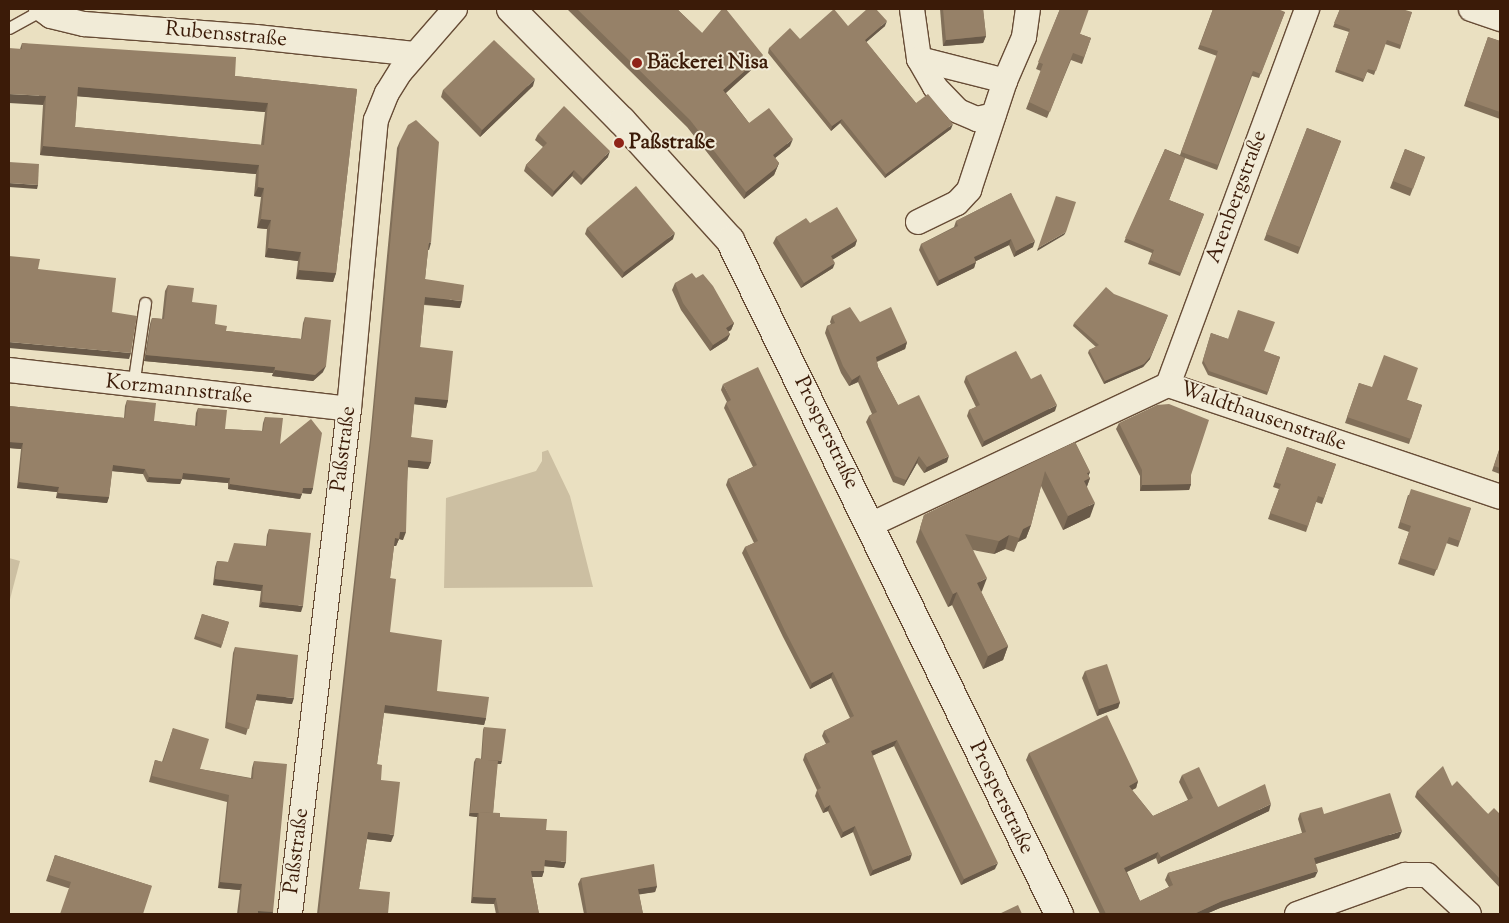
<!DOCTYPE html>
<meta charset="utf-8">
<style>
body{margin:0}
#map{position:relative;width:1509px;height:923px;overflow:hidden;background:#eae0c1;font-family:"Sorts Mill Goudy",serif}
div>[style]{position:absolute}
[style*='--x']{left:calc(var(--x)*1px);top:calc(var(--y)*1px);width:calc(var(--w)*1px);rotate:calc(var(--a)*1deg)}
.green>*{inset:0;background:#ccbfa2}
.roads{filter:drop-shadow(1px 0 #674c36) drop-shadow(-1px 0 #674c36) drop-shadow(0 1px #674c36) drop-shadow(0 -1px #674c36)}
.lane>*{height:11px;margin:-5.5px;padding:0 5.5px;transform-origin:5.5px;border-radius:5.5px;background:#f1ebd7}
.street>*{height:24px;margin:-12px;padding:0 12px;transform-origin:12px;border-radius:12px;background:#f1ebd7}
.secondary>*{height:28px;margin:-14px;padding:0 14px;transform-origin:14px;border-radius:14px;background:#f1ebd7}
.wall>*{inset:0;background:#816f59}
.shaded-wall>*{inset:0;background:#695a49}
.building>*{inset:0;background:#968168}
.dots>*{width:14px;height:14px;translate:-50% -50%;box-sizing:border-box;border:2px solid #f1ebd7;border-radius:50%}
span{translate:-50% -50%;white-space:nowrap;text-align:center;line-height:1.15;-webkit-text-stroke:4px #f1ebd7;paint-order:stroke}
.street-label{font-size:21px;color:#3b1b08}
.poi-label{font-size:21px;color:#3b1b08;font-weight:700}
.left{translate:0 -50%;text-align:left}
.frame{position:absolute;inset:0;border:10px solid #3b1b08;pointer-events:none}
</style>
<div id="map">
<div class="green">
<i style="clip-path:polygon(548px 450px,570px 496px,593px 587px,444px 588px,446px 498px,536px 471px,542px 461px,542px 452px)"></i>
<i style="clip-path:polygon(9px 558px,20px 561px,9px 603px)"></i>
</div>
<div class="roads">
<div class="lane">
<i style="--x:9;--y:28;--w:38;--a:-29"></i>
<i style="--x:133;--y:386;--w:84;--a:-81.8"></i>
</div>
<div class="street">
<i style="--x:41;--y:9;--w:12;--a:35"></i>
<i style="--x:51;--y:16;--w:34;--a:14"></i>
<i style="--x:84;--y:24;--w:172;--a:4.3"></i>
<i style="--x:256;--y:37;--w:159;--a:6.1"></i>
<i style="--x:912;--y:9;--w:50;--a:82"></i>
<i style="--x:919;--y:59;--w:89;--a:14.3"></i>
<i style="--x:1005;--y:81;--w:48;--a:-66.6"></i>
<i style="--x:1024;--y:37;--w:28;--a:-82"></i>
<i style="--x:1471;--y:9;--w:31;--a:19"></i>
<i style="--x:919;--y:59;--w:32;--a:60"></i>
<i style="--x:935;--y:87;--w:33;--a:46"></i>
<i style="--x:958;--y:111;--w:21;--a:23"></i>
<i style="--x:977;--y:119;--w:17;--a:-13"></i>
<i style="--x:918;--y:222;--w:43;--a:-26"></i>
<i style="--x:957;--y:203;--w:18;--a:-47"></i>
<i style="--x:969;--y:190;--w:115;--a:-71.7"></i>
<i style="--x:9;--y:370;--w:342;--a:6.5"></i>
<i style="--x:1168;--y:385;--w:401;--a:-69.7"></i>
<i style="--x:870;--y:525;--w:329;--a:-25.2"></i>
<i style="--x:1168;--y:385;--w:350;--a:18.6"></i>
<i style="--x:290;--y:914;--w:508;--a:-83.34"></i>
<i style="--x:349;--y:409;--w:290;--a:-84.7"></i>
<i style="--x:376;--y:120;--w:29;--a:-68"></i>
<i style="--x:387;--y:93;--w:26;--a:-58"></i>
<i style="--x:401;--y:71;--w:82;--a:-48.9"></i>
<i style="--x:1297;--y:914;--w:115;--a:-19.9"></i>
<i style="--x:1405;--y:875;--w:22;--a:0"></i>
<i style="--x:1427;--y:875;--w:57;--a:42.9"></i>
</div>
<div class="secondary">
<i style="--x:511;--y:9;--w:158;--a:45.3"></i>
<i style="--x:622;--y:121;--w:161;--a:47.8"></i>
<i style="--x:730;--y:240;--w:750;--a:63.98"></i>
</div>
</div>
<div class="wall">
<i style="clip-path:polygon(567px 9px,677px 9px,702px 33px,760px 62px,726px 93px,749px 123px,790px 146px,775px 158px,779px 163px,774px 175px,744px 199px,687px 127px)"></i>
<i style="clip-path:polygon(940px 9px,983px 9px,986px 36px,983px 43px,943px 46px)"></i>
<i style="clip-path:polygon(1060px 9px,1080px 34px,1091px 38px,1082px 64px,1071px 60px,1047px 118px,1026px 109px,1041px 71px,1036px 69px)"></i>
<i style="clip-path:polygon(1213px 9px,1285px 12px,1259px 78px,1252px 76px,1217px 170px,1185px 158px,1169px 200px,1204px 214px,1180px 276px,1148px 264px,1152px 253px,1124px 242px,1165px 149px,1180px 155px,1217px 56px,1198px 49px)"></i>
<i style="clip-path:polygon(1340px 9px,1412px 12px,1400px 49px,1385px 44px,1374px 75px,1367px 72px,1363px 82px,1335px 72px,1349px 32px,1333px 27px)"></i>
<i style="clip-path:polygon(848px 26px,885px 26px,866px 42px,916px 103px,951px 129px,885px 178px,840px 123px,831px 131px,768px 53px,769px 48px,800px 39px)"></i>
<i style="clip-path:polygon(1488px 37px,1500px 41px,1500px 119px,1464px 106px)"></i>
<i style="clip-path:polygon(evenodd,22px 43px,235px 76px,357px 89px,336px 273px,333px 282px,296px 279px,298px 261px,265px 257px,267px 229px,257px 228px,261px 197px,254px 196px,256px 174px,40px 155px,43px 105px,20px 49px,22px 43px,77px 96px,265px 112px,261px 145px,75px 127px,77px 96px)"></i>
<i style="clip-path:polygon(533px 86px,480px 137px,441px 97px,443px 90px)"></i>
<i style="clip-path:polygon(1307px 128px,1341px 141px,1298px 254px,1264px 240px)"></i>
<i style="clip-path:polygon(538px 134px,608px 157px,581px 185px,572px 176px,552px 197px,524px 171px,526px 165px,543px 147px,535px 140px)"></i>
<i style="clip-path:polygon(400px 141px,429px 250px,428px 250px,425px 279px,460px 308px,424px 305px,420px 347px,448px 400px,446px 408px,414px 404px,411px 437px,431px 462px,428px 469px,408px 467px,403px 540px,399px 539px,396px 546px,394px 546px,390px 578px,390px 632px,437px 691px,486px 718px,484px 725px,384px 713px,377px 764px,381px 780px,391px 842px,367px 839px,359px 889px,388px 914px,317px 914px,370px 439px,397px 148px)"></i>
<i style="clip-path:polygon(1405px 149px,1425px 157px,1410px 196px,1390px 188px)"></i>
<i style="clip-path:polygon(1011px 193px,1033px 247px,1014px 257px,1009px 245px,976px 261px,974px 268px,937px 286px,919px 250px,921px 244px,954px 227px,956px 221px)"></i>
<i style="clip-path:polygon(810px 223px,857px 240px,855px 246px,833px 259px,833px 268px,801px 288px,773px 243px,776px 237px)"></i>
<i style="clip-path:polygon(587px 228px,673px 239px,622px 278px,585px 234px)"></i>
<i style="clip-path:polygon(696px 278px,734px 323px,731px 330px,728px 332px,730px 334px,727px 340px,710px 351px,681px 310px,672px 290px,675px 283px)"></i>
<i style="clip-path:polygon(168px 285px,192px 302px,215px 324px,226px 331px,301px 339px,303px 323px,305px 317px,323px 372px,313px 381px,272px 376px,273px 373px,144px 361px,150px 324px,152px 318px,162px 319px,165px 291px)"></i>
<i style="clip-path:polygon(832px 316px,860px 322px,907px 342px,905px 349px,877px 362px,878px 367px,898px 405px,947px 462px,924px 473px,917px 463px,904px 486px,893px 482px,866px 422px,869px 416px,872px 414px,858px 382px,849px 386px,841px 373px,825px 333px,827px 326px,831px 324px,830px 322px)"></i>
<i style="clip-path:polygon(1074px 323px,1150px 359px,1143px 367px,1104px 384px,1088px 353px,1089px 350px,1096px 347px,1073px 326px)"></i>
<i style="clip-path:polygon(1211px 333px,1280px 357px,1267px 395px,1208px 375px,1202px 363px)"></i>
<i style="clip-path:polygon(966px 376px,1055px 411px,982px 447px,967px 416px,969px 410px,976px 407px,964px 382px)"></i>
<i style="clip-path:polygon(1359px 383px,1422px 405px,1409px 444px,1345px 423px)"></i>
<i style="clip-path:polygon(723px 384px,995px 869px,961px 885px,894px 746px,872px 756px,910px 860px,870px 876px,853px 832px,841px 838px,828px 811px,823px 813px,815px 796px,817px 790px,803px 760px,805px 754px,826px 744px,822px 736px,824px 731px,850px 718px,831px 678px,810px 689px,783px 637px,742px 553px,745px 547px,754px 543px,726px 485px,728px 479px,753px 467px,724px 408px,726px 403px,727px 402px,721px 390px)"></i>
<i style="clip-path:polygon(127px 400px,154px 421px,195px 426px,196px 413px,198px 408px,225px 429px,262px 431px,263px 423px,265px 417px,280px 444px,313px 488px,311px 494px,302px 493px,300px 499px,228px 489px,228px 483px,182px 479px,180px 484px,147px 482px,143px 474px,112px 471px,109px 497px,107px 503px,56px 498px,57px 492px,17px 488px,21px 449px,9px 448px,9px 406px,124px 418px,125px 406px)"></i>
<i style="clip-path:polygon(1119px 423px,1191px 475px,1191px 484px,1189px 490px,1140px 491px,1140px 476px,1116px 429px)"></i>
<i style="clip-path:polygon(1075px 442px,1090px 472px,1088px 476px,1090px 478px,1087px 486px,1090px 517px,1063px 530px,1041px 486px,1031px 525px,1026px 538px,1018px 542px,1014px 552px,1005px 549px,994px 554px,973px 550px,982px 591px,981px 592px,1008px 646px,1003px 660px,983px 669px,952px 605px,948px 607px,916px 542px,924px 515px)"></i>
<i style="clip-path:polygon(1287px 447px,1336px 464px,1322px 504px,1316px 502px,1306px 532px,1268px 519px,1279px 489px,1273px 487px)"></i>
<i style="clip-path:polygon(1500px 447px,1500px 474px,1492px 471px)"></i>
<i style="clip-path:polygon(1408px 495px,1471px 508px,1458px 547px,1446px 543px,1434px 576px,1398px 564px,1409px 532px,1398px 528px)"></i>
<i style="clip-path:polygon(269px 529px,301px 612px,259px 607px,261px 591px,213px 585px,215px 567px,217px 561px,228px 562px,266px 546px,267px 535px)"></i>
<i style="clip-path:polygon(202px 614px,229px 622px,221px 648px,194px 639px)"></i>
<i style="clip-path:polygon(235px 647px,292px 704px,256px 700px,246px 735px,225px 728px,233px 653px)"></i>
<i style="clip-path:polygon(1085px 671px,1120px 702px,1118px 708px,1097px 716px,1082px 678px)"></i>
<i style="clip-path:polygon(484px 727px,501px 764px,497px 764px,493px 813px,500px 817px,546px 830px,564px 868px,544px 866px,544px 871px,542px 877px,532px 877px,539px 914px,496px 914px,494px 904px,471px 903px,477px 817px,469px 816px,474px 762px,476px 758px,481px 759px,483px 730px)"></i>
<i style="clip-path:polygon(173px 728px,200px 769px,251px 778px,252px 768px,254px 761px,273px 912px,272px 914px,237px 914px,240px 890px,218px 888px,227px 802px,149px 782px,153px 767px,155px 760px,162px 762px)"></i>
<i style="clip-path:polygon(1029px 753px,1138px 781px,1136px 788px,1132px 790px,1153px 816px,1188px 800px,1179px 782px,1182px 775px,1218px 807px,1269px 811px,1158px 864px,1156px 858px,1127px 872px,1140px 901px,1169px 887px,1165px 880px,1168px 873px,1302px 833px,1298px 819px,1300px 813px,1324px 814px,1399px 838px,1316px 864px,1315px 877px,1220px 908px,1206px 914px,1100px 914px,1026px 760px)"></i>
<i style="clip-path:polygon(1452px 786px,1488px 814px,1500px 814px,1500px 888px,1415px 797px,1417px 791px)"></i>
<i style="clip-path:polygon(55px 855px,152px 886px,68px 888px,46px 881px)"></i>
<i style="clip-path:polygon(581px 878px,657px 886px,655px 892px,639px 894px,643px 914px,584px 914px,578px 884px)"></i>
</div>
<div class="shaded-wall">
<i style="clip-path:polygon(887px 21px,885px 26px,863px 45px,865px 40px)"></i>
<i style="clip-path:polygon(986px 36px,983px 43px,943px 46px,946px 40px)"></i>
<i style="clip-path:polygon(763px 55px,760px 62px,721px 97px,723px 90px)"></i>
<i style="clip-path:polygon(535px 79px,533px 86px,480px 137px,482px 130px)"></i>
<i style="clip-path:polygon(78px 87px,268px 103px,265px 112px,74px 96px)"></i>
<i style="clip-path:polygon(9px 94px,46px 96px,43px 105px,9px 103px)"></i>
<i style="clip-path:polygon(842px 119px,840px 123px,831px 131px,832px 126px)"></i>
<i style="clip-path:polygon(953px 124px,951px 129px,885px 178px,886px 174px)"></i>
<i style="clip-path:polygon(793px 139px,790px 146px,770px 162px,773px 155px)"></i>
<i style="clip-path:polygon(43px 146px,259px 165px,256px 174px,40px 155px)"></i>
<i style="clip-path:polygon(610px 151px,608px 157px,581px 185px,583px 179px)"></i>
<i style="clip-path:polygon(779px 163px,774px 175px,744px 199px,746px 192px)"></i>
<i style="clip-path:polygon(574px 170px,572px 176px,552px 197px,554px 191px)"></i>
<i style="clip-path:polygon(9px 183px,38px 185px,37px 189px,9px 187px)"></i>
<i style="clip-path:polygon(258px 187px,264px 188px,261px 197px,254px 196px)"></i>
<i style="clip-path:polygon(261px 219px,271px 220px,267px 229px,257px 228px)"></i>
<i style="clip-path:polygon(1066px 232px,1064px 235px,1037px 251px,1038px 248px)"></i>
<i style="clip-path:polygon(675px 233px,673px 239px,622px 278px,624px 272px)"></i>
<i style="clip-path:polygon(1011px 239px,1009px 245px,972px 263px,974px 257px)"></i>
<i style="clip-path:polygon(857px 240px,855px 246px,829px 262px,831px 256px)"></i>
<i style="clip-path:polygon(1035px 241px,1033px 247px,1014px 257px,1016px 251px)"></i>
<i style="clip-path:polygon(429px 242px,431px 243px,429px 250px,426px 249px)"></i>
<i style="clip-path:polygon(268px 248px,301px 252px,298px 261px,265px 257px)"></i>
<i style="clip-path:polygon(976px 262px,974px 268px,937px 286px,939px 280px)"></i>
<i style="clip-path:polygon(835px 263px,833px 268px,801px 288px,804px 283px)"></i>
<i style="clip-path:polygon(299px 270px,336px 273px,333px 282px,296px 279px)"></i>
<i style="clip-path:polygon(425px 297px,462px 301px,460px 308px,422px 304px)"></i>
<i style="clip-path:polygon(1168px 315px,1150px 359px,1143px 367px,1104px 384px,1105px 381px)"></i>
<i style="clip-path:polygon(734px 323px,731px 330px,724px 334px,726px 328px)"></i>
<i style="clip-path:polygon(730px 334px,727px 340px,710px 351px,713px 345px)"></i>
<i style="clip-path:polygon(9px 342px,131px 353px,129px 359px,9px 348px)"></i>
<i style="clip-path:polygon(907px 342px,905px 349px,873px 363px,876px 357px)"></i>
<i style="clip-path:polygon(146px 355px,275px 367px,273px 373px,144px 361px)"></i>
<i style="clip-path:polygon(326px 366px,323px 372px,313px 381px,272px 376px,275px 370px)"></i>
<i style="clip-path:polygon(860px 375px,858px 382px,849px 386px,852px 380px)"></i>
<i style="clip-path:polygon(415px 397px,448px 400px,446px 408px,412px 404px)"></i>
<i style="clip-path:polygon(1057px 405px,1055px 411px,982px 447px,984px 441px)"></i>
<i style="clip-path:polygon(9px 442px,23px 443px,21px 449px,9px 448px)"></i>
<i style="clip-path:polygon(919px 456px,917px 463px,904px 486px,906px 480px)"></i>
<i style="clip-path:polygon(949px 456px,947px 462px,924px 473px,927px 467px)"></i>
<i style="clip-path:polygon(408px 460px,431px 462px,428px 469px,406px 467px)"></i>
<i style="clip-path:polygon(113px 465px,145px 469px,143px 474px,111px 471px)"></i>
<i style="clip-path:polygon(1090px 472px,1087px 479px,1090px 478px,1085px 492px,1079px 494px,1087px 473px)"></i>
<i style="clip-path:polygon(183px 473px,207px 475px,230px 478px,228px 483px,181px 479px)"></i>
<i style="clip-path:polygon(149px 477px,182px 479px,180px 484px,147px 482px)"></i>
<i style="clip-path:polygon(19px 482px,59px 487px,57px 492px,17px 488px)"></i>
<i style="clip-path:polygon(230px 484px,302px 494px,300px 499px,228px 489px)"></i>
<i style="clip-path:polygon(1191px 484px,1189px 490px,1140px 491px,1142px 485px)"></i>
<i style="clip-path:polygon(303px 488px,313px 488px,311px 494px,301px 493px)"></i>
<i style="clip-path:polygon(58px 493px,109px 497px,107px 503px,56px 498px)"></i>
<i style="clip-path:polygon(1095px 503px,1090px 517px,1063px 530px,1068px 516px)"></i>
<i style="clip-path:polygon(1031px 525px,1026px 538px,1018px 542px,1014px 552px,1023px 529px)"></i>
<i style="clip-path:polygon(400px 532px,406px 532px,403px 540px,399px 539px,396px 546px,392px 546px,395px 538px)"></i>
<i style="clip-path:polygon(1009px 535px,1005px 549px,994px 554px,999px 541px)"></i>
<i style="clip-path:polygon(987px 578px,982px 591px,972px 596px,977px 583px)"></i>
<i style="clip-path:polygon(215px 579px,263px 585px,261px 591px,213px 585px)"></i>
<i style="clip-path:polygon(957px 592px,952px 605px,948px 607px,953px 594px)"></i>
<i style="clip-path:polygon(262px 602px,303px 606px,301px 612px,259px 607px)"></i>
<i style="clip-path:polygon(1008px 646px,1003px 660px,983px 669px,988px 656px)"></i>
<i style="clip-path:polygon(833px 672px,831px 678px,810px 689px,812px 683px)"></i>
<i style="clip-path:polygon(257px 694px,294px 698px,292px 704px,255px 700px)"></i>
<i style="clip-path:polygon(1120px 702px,1118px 708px,1097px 716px,1099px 709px)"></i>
<i style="clip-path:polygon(385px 705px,486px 718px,484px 725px,382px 712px)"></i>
<i style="clip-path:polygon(897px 740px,894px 746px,869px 757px,871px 751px)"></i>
<i style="clip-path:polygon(487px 760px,502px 761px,501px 764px,486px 763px)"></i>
<i style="clip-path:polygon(1138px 781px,1136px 788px,1126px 793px,1129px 786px)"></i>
<i style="clip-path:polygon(1271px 804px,1269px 811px,1158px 864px,1161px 857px)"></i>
<i style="clip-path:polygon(830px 805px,828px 811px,823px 813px,825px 808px)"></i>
<i style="clip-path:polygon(470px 813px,478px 813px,477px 817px,469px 816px)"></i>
<i style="clip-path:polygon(855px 826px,853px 832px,841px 838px,843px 832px)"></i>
<i style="clip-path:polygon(1402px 831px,1399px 838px,1312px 865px,1314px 858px)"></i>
<i style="clip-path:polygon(368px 832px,394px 835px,391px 842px,366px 839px)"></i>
<i style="clip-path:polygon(1158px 852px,1156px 858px,1122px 874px,1124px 868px)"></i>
<i style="clip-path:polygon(912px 854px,910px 860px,870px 876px,873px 870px)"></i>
<i style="clip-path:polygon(545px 860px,566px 862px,564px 868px,542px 866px)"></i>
<i style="clip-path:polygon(998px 863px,995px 869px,961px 885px,964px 879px)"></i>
<i style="clip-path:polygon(531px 871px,544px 871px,542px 877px,529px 877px)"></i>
<i style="clip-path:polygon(1318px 871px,1315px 877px,1220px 908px,1206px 914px,1194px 914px,1222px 901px)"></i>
<i style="clip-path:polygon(220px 882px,242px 884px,240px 890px,218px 888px)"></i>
<i style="clip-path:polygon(657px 886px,655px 892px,636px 895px,638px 889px)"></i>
<i style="clip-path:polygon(473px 897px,496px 898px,494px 904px,471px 903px)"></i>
<i style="clip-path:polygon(258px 911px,273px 912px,272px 914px,257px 914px)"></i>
</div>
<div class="building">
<i style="clip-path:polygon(577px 9px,677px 9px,702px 33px,722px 9px,726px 9px,763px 55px,723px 90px,749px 123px,769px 108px,793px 139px,773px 155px,779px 163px,776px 168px,746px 192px,690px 120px)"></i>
<i style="clip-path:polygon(834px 9px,848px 26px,867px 9px,876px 9px,887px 21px,865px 40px,916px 103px,928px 94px,953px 124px,886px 174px,842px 119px,832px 126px,769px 48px,790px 28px,800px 39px)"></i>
<i style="clip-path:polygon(943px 9px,983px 9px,986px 36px,946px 40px)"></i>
<i style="clip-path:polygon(1060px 9px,1089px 9px,1080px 34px,1091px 38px,1084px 57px,1073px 53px,1050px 112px,1029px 102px,1043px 64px,1038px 62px)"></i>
<i style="clip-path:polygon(1213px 9px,1278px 9px,1285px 12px,1261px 74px,1253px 71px,1218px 165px,1181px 152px,1218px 51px,1200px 45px)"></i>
<i style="clip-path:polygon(1340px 9px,1402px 9px,1412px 12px,1401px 45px,1387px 40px,1376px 71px,1368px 69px,1364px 79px,1336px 69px,1350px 29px,1334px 23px)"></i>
<i style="clip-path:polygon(1488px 37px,1500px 41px,1500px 112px,1466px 100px)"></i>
<i style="clip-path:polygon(494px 40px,535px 79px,482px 130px,443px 90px)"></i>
<i style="clip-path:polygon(evenodd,22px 43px,236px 57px,235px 76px,357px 89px,336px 273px,299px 270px,301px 252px,268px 248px,271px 220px,261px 219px,264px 188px,258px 187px,259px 165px,43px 146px,46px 96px,9px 94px,9px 48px,22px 49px,22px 43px,78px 87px,268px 103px,264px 145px,75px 127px,78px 87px)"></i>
<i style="clip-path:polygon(564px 106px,610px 151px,583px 179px,574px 170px,554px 191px,526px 165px,547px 143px,538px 134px)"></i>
<i style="clip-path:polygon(416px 120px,439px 142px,431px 243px,429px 242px,425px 279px,464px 285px,462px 301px,425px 297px,420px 347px,453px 351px,448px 400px,415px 397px,411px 437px,433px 440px,431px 462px,408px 460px,406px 532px,400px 532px,399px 539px,395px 538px,390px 578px,396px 579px,390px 632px,442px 640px,437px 691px,489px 697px,486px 718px,385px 705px,377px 764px,382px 765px,381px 780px,400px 782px,394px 835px,368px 832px,359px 889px,390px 892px,388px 914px,319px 914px,372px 432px,400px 141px,408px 125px)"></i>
<i style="clip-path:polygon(1307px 128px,1341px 141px,1300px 247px,1266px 234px)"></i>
<i style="clip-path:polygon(1165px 149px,1185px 158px,1169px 200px,1204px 214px,1181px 273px,1150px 260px,1154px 250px,1125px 238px)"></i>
<i style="clip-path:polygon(1405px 149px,1425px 157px,1413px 189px,1393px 181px)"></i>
<i style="clip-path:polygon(9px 162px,39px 164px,38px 185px,9px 183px)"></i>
<i style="clip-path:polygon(636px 186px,675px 233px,624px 272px,587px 228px)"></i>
<i style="clip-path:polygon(1011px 193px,1035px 241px,1016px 251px,1011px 239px,974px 257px,976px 262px,939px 280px,921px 244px,958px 226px,956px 221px)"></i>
<i style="clip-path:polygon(1056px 196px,1076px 202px,1066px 232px,1038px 248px)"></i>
<i style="clip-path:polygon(837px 207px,857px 240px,831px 256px,835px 263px,804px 283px,776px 237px,806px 218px,810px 223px)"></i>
<i style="clip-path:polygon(9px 256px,40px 259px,38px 269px,116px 278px,112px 312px,137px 316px,131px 353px,9px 342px)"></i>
<i style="clip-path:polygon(692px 273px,696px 278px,703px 274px,713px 286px,734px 323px,726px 328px,730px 334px,713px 345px,683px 303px,675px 283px)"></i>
<i style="clip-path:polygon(168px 285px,194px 288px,192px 302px,217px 305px,215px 324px,227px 326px,226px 331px,302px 339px,305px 317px,331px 320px,326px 366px,315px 375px,275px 370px,275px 367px,146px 355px,152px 318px,164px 319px)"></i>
<i style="clip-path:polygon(1106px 287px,1114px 294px,1168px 315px,1151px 356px,1144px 364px,1105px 381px,1089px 350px,1099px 345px,1074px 323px)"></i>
<i style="clip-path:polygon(850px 307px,860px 322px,891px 307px,907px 342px,876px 357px,878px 367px,898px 405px,919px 395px,949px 456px,927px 467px,919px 456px,906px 480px,895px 476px,869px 416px,877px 412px,860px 375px,852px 380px,843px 366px,827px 326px,835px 323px,832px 316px)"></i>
<i style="clip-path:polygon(1238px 310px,1275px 322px,1264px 351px,1280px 357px,1268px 392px,1209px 371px,1203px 360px,1211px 333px,1228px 339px)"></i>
<i style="clip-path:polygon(1016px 351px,1031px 379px,1041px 374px,1057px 405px,984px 441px,969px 410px,980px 405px,966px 376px)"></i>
<i style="clip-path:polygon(1384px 355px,1418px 368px,1407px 400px,1422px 405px,1411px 439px,1347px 417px,1359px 383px,1372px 387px)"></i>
<i style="clip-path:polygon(758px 367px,998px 863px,964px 879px,897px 740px,871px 751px,912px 854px,873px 870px,855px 826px,843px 832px,830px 805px,825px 808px,817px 790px,821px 788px,805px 754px,830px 742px,824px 731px,854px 716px,833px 672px,812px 683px,785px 631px,745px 547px,758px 541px,728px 479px,757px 465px,726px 403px,731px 400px,723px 384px)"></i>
<i style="clip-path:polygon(127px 400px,156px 403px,154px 421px,197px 426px,198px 408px,227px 410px,225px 429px,263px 431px,265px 417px,283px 418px,280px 444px,311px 419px,322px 433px,313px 488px,303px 488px,302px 494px,230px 484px,230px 478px,183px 473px,182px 479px,149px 477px,145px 469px,113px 465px,109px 497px,58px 493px,59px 487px,19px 482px,23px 443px,9px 442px,9px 406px,125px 418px)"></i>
<i style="clip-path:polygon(1169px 404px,1209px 420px,1191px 475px,1191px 484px,1142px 485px,1142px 470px,1119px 423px,1157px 405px)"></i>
<i style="clip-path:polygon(1075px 442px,1090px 472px,1087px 473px,1090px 478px,1084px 481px,1095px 503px,1068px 516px,1045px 471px,1031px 525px,1023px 529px,1019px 538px,1009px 535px,999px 541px,965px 534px,987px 578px,977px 583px,1008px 646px,988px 656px,957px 592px,953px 594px,920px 528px,924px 515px)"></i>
<i style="clip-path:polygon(1287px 447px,1336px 464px,1324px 498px,1318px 496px,1308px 526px,1270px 513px,1281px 484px,1275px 482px)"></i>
<i style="clip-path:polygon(1500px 447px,1500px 468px,1494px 466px)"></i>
<i style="clip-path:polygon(1411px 489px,1471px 508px,1460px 541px,1449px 537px,1437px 570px,1400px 558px,1411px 526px,1400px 522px)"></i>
<i style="clip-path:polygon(269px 529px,311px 533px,303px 606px,262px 602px,263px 585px,215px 579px,217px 561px,228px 562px,234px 543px,267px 546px)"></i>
<i style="clip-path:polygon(202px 614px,229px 622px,222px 645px,196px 636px)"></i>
<i style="clip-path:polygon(235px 647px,298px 655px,294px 698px,257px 694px,249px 729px,227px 722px)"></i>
<i style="clip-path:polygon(1107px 664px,1120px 702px,1099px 709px,1085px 671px)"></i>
<i style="clip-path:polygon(1107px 715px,1138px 781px,1129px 786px,1153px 816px,1193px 798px,1182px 775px,1199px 767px,1218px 807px,1265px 784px,1271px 804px,1161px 857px,1158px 852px,1124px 868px,1140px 901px,1173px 885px,1168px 873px,1306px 832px,1300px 813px,1322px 807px,1324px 814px,1390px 793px,1402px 831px,1314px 858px,1318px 871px,1222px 901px,1194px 914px,1106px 914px,1029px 753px)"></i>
<i style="clip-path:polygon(484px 727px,506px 729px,502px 761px,487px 760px,498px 761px,493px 813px,479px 812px,479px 813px,470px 813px,476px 758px,482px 759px)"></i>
<i style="clip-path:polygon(173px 728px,209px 739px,200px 769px,253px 779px,254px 761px,287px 764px,273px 912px,258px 911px,258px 914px,239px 914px,242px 884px,220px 882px,229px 795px,152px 776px,155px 760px,163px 762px)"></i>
<i style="clip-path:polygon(1443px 766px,1452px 786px,1457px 781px,1488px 814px,1494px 808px,1500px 814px,1500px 879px,1417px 791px)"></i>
<i style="clip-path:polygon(479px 812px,500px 813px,500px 817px,547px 819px,546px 830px,567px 831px,566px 862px,545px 860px,544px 871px,531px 871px,539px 914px,499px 914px,496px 898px,473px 897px)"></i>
<i style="clip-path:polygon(55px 855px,152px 886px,143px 914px,60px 914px,71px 882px,49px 875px)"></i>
<i style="clip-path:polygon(654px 864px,657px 886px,638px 889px,643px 914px,587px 914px,581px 878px)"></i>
<i style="clip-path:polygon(1018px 905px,1022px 914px,999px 914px)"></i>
</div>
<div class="dots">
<i style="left:637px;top:63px;background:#8f2418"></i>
<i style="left:619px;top:143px;background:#8f2418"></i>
</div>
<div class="street-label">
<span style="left:226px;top:35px;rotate:5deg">Rubensstraße</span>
<span style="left:1237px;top:197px;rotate:-70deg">Arenbergstraße</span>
<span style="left:179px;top:390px;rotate:6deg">Korzmannstraße</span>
<span style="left:1263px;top:417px;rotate:19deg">Waldthausenstraße</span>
<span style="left:826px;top:433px;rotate:64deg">Prosperstraße</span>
<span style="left:344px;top:449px;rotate:-83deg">Paßstraße</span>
<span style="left:1001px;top:798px;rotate:64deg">Prosperstraße</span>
<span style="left:297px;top:851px;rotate:-83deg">Paßstraße</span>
</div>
<div class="poi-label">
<span class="left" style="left:647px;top:63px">Bäckerei Nisa</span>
<span class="left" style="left:629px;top:143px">Paßstraße</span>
</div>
<div class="frame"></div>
</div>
